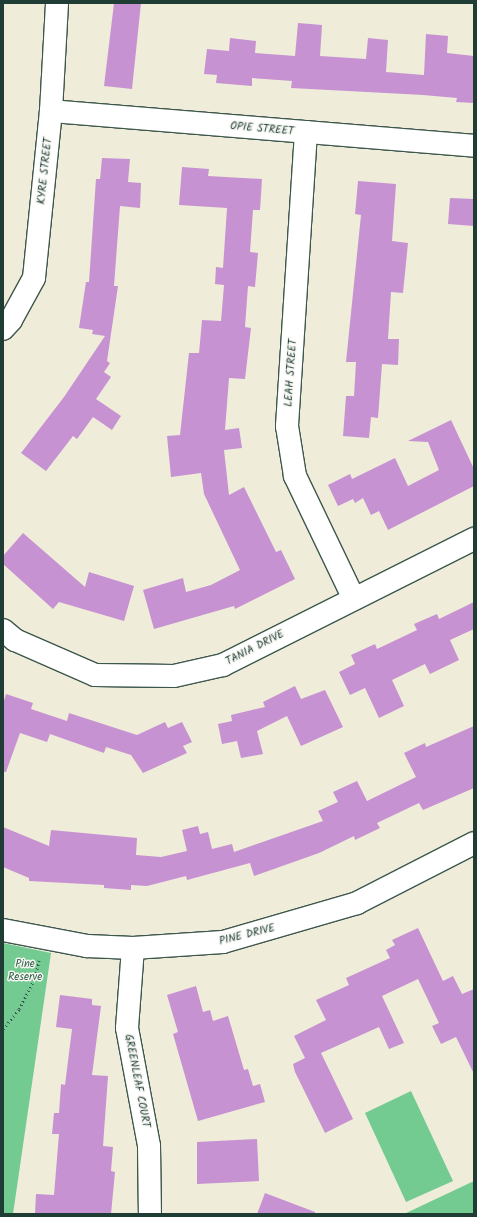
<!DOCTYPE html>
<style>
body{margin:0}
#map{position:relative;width:477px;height:1217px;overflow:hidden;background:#efecda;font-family:Kalam,sans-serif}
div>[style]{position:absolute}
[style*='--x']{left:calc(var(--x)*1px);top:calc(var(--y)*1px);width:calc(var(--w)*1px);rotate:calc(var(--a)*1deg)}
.green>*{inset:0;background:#73cb91}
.building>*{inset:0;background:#c792d2}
.path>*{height:2.5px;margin-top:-1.25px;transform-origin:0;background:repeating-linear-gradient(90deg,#3e574d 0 1px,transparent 0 4px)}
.roads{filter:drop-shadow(1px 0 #3e574d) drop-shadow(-1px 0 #3e574d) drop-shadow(0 1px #3e574d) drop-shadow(0 -1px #3e574d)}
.minor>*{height:22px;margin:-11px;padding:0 11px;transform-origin:11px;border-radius:11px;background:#fff}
span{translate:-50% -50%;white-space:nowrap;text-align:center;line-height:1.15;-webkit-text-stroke:3px #f6f6f2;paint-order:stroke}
.street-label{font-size:11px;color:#1f3d34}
.park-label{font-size:11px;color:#34604b}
.frame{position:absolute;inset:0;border:4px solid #1f3d34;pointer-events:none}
</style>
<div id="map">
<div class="green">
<i style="clip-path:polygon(3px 943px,51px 953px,13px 1214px,3px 1214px)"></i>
<i style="clip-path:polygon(411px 1091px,453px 1181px,406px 1202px,365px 1113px)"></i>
<i style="clip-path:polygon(474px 1181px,474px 1214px,404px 1214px)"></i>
</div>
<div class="building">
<i style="clip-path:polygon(114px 3px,141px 3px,132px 89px,104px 86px)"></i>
<i style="clip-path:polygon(298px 23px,322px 25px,320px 56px,366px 59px,368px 38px,388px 40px,386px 72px,424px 75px,426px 34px,448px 36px,447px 53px,474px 56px,474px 103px,456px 102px,457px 98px,423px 95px,291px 88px,292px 81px,252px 78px,252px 86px,216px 83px,217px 75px,204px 74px,207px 49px,229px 51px,230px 38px,256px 41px,255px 53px,295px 56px)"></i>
<i style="clip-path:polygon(102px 158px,130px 159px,128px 182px,141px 183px,140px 208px,120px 206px,114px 286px,118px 286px,107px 361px,110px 363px,104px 372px,111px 377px,96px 399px,121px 416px,112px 430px,93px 417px,77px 439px,73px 436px,46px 471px,21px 453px,64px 397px,105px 336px,92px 334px,93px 330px,79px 328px,86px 282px,89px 282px,96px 179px,100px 179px)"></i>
<i style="clip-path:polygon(182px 167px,209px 169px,208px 176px,262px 179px,260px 210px,253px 210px,250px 252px,258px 253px,255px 287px,248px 286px,245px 327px,251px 328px,245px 379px,229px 378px,225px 430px,239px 428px,242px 448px,224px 450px,229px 495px,244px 487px,276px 552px,281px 550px,295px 579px,235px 609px,234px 606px,154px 629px,143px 590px,183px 578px,186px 592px,211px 585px,240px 570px,204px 494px,201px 473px,171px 477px,167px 436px,180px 435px,189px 353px,199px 353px,202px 320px,221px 321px,224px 285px,215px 284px,216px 267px,223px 268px,227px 208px,179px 205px)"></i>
<i style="clip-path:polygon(358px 181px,396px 184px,392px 241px,408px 243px,403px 293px,391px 292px,388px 339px,399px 339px,398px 365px,382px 364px,378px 418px,371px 417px,369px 438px,343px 436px,346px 396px,354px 396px,356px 362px,346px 362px,361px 215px,355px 214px)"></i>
<i style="clip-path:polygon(450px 198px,474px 199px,474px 226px,448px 224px)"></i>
<i style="clip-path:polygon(451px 420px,474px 469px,474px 486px,388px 530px,379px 511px,371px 515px,363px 498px,355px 503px,353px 499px,338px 506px,328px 485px,350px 474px,352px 479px,395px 458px,408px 486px,439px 470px,428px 442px,408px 441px)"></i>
<i style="clip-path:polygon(23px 533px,85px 587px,89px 572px,134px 586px,124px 621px,59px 602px,53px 609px,3px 564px,3px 556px)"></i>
<i style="clip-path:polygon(474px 602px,474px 629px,450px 640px,459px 660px,430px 674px,425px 664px,392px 680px,404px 706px,379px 718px,365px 688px,350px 695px,339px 672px,355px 664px,351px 655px,375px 644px,377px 649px,417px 630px,414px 624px,437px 614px,439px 619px)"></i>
<i style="clip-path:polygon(295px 686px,301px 699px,325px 690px,343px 727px,301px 746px,287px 716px,257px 731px,263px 754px,241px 758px,237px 741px,222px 744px,218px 724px,232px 721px,231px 715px,265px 707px,263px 702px)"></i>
<i style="clip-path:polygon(6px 694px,33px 703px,31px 709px,67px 721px,69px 713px,137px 735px,165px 722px,168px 728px,182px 722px,192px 742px,183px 746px,187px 753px,143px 773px,131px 755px,106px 747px,104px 753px,50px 734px,47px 742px,20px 733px,6px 772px,3px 772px,3px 704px)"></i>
<i style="clip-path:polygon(474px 726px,474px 788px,423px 810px,419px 803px,377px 823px,380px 828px,355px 840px,354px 836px,319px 853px,254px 876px,250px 863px,187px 880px,186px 876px,147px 886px,131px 885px,131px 890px,104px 888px,104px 885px,29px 881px,29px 878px,3px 867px,3px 827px,49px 846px,51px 830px,137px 838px,136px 855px,161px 857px,187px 851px,182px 830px,198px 826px,200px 834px,208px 832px,212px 849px,232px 844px,234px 852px,323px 821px,318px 811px,338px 802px,333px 792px,357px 781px,367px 801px,416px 777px,404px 753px,425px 743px,426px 747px)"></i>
<i style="clip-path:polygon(418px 928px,443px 981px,453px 976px,462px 994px,474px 989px,474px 1074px,456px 1037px,441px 1044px,432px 1026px,439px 1023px,418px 979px,382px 996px,404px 1043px,389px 1049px,379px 1027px,321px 1053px,353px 1119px,325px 1133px,295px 1072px,293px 1064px,305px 1058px,294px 1036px,326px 1020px,316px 1000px,349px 985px,346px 978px,390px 958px,386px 950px,395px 945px,392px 940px)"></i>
<i style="clip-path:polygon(196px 986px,203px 1012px,210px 1010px,213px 1021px,228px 1016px,244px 1070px,248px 1069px,253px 1086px,260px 1084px,265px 1102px,198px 1121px,173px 1034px,178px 1032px,167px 995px)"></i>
<i style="clip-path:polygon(60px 995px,92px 999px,92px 1005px,101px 1006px,92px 1075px,108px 1076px,103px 1146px,113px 1147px,111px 1171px,115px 1172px,111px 1214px,35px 1214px,36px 1194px,54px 1195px,59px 1134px,52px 1134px,54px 1113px,59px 1113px,61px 1084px,65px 1085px,72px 1029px,56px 1027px)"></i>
<i style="clip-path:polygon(257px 1139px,259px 1181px,197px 1184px,197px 1142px)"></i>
<i style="clip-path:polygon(265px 1193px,315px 1212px,315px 1214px,257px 1214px)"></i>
</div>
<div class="path">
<i style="--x:3;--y:1029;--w:26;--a:-51"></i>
<i style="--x:19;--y:1009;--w:36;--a:-63"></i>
<i style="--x:35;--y:977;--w:18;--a:-77"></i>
</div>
<div class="roads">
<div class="minor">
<i style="--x:51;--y:111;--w:424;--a:4.7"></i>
<i style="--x:306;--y:132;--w:295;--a:93.7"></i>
<i style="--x:287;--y:426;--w:51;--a:80.9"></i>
<i style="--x:295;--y:476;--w:136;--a:64.4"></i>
<i style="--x:3;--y:329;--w:12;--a:-48"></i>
<i style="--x:11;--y:320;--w:48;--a:-61.3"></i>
<i style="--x:34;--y:278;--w:168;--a:-84.2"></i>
<i style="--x:51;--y:111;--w:108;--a:-86.8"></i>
<i style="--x:3;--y:630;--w:16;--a:40"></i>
<i style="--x:15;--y:640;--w:87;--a:23.6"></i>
<i style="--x:95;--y:675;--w:79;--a:0.7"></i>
<i style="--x:174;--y:676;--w:50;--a:-12.7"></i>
<i style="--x:223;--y:665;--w:281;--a:-26.7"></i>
<i style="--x:3;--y:930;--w:86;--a:10.8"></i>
<i style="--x:87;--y:946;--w:46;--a:2.5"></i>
<i style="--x:133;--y:948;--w:90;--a:-3.8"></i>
<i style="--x:223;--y:942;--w:140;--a:-16.2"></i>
<i style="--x:357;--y:903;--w:131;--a:-27.1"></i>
<i style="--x:133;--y:948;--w:80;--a:94.3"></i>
<i style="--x:127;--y:1028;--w:120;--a:79.4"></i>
<i style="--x:149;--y:1146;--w:68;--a:89.2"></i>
</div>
</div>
<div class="street-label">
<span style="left:262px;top:129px;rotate:5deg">OPIE STREET</span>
<span style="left:45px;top:171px;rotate:-84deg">KYRE STREET</span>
<span style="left:291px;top:373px;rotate:-86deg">LEAH STREET</span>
<span style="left:255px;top:648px;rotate:-27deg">TANIA DRIVE</span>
<span style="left:247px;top:935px;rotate:-14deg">PINE DRIVE</span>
<span style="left:137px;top:1081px;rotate:79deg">GREENLEAF COURT</span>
</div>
<div class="park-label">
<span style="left:25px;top:971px">Pine<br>Reserve</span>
</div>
<div class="frame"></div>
</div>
